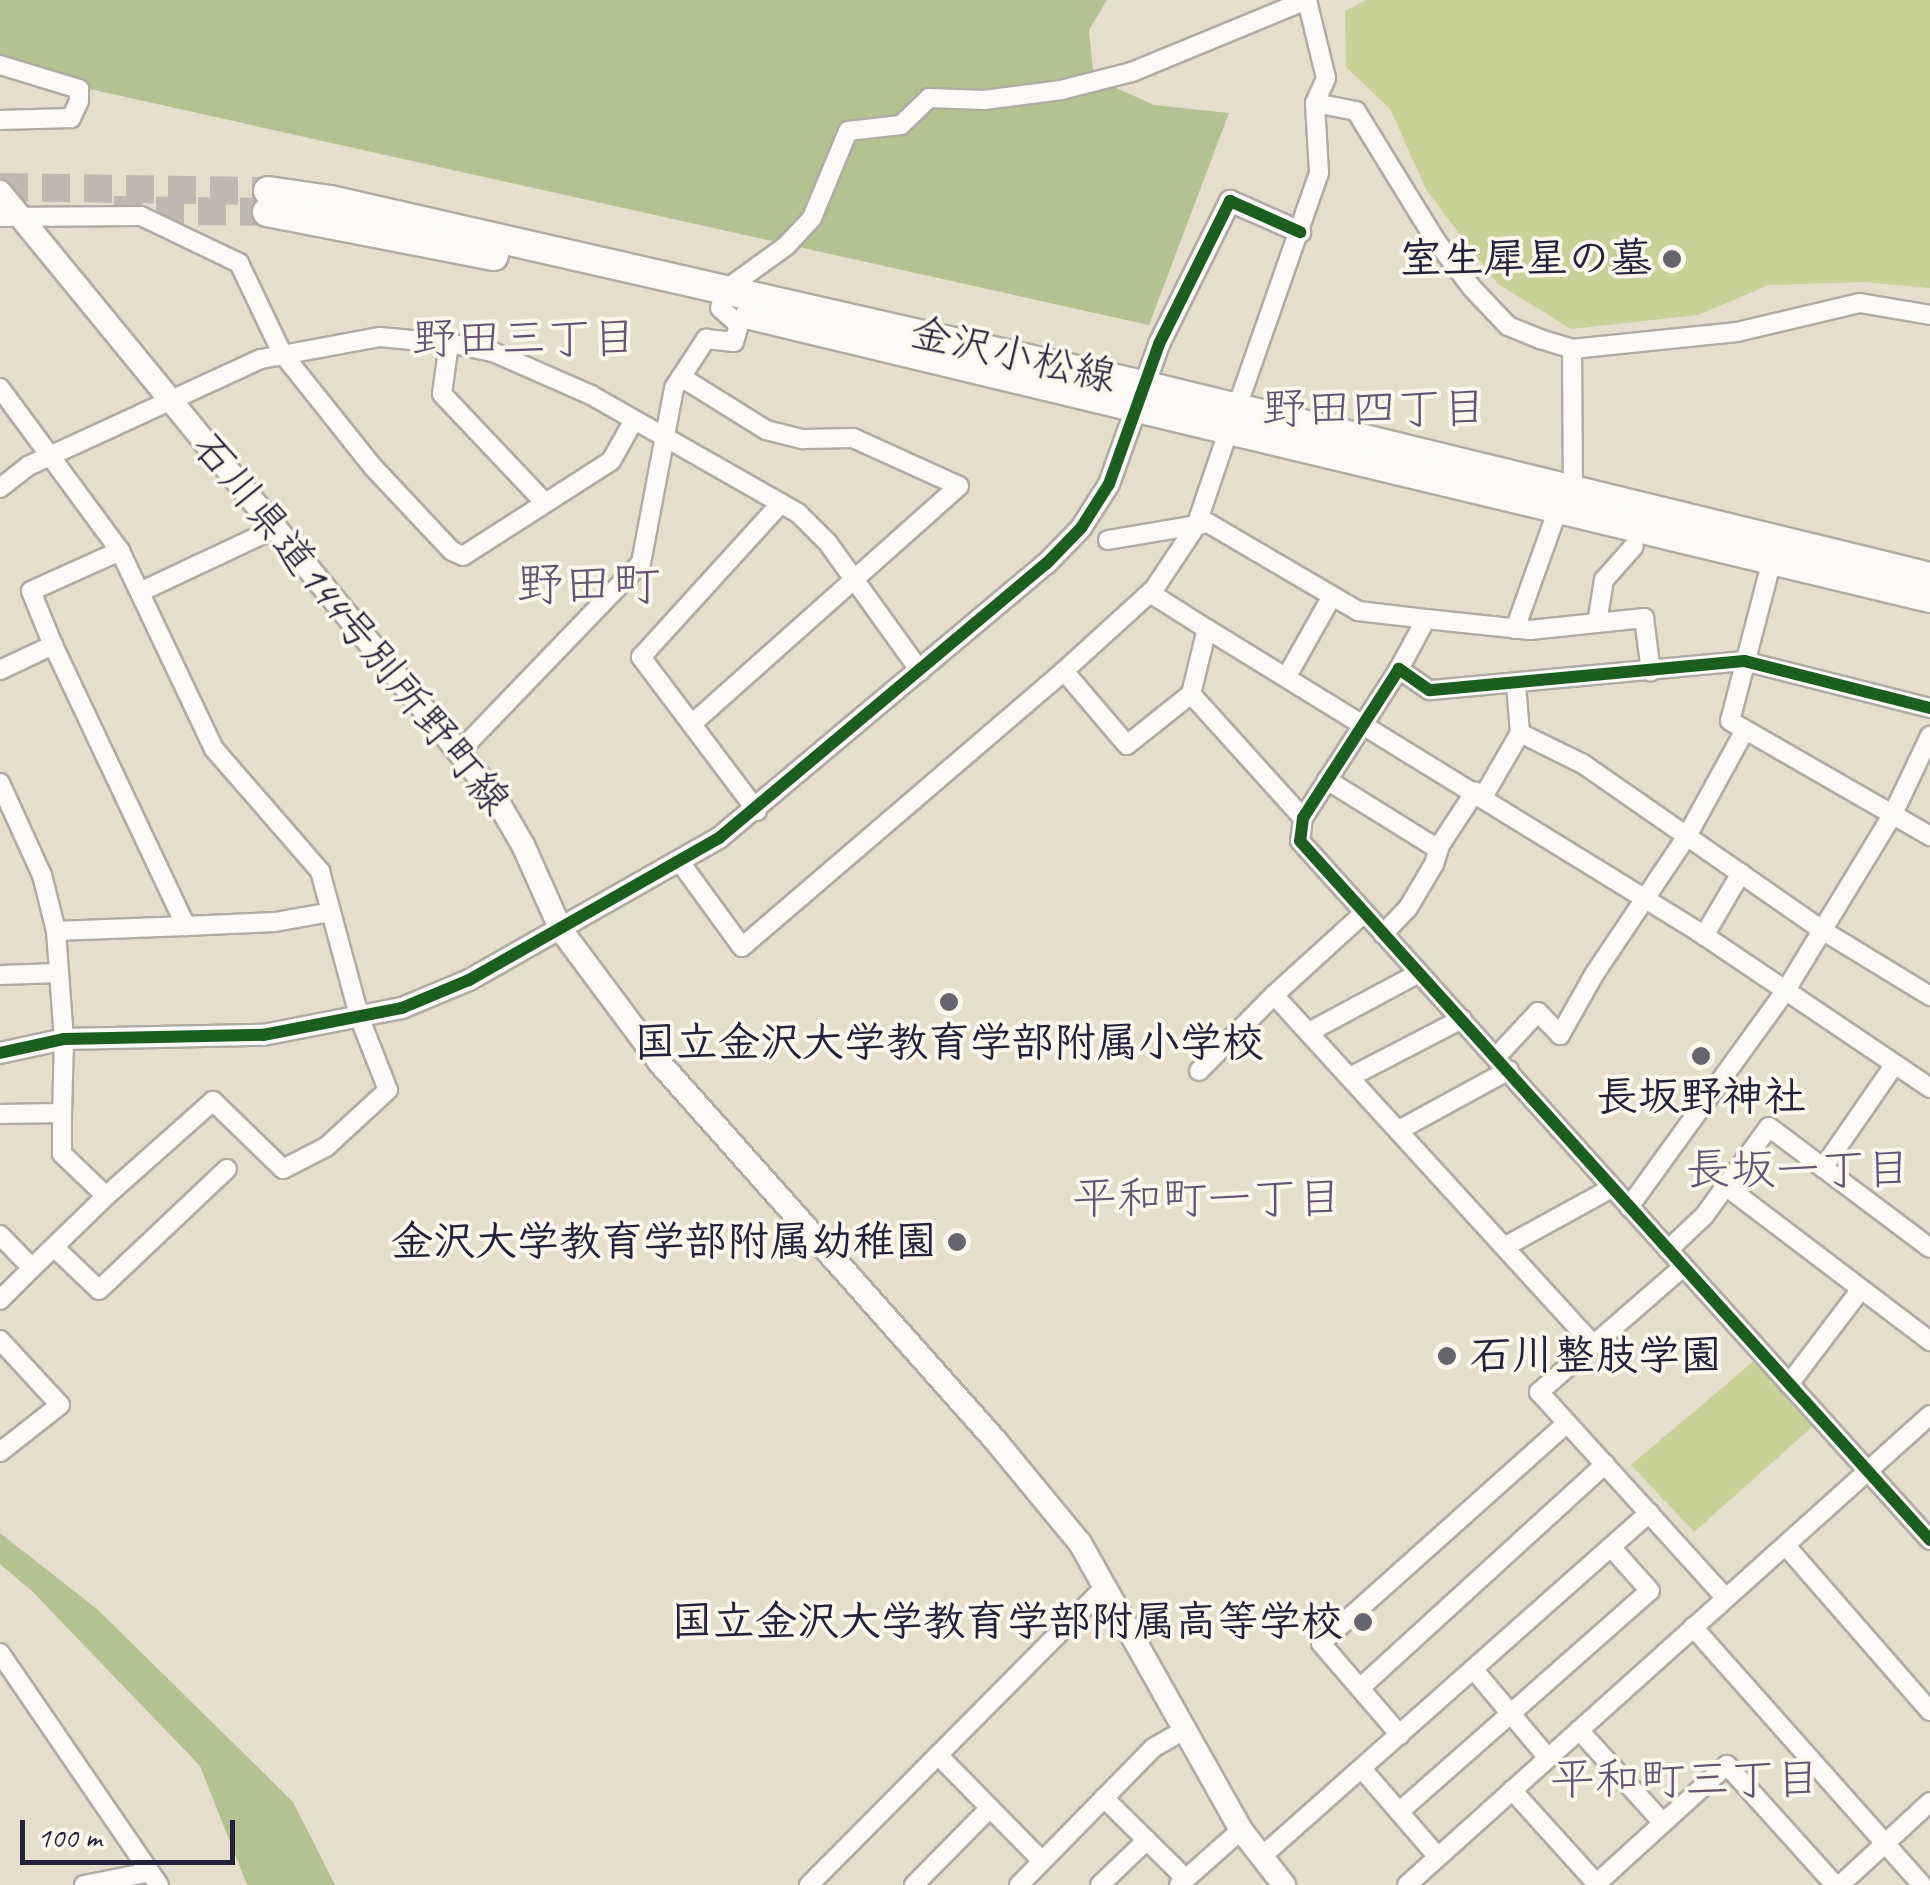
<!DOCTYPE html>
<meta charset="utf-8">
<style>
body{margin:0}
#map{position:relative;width:1930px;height:1885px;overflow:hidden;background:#e5decd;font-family:Caveat,"Klee One",sans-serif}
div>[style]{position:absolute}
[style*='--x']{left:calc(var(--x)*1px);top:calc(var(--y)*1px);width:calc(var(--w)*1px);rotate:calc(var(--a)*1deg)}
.green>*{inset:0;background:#c7d198}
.forest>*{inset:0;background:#b4c291}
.primary-tunnel>*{height:28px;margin-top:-14px;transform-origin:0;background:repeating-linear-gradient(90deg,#beb8b0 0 28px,transparent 0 42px)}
.roads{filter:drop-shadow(2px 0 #b0aca4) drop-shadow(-2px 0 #b0aca4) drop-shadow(0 2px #b0aca4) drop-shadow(0 -2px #b0aca4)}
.minor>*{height:18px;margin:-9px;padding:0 9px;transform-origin:9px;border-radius:9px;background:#fbfaf8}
.tertiary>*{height:20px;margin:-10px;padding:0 10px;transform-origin:10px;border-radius:10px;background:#fbfaf8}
.secondary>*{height:22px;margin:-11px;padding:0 11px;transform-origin:11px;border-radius:11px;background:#fbfaf8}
.primary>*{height:28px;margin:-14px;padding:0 14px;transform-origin:14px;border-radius:14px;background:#fbfaf8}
.cycleway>*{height:12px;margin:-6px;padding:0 6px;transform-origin:6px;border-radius:6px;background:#1b5e20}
.dots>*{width:28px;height:28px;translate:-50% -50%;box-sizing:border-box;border:5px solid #fbf7ec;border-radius:50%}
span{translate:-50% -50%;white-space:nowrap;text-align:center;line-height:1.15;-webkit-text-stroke:8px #fbf7ec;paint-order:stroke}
.poi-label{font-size:42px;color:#22223b;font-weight:700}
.right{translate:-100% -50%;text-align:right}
.left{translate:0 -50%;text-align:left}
.street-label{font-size:42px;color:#22223b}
.neighbourhood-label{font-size:45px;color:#675274}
.quarter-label{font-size:48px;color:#675274}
.scale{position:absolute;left:20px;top:1820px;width:215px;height:45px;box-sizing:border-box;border:5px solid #22223b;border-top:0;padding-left:12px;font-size:30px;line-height:35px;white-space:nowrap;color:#22223b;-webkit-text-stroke:8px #fbf7ec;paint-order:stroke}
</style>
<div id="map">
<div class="green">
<i style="clip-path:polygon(1366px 0,1930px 0,1930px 288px,1865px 282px,1769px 285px,1698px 315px,1571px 329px,1498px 284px,1427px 191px,1390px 109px,1346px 67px,1345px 11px)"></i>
<i style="clip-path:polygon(1755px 1360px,1813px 1426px,1694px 1532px,1631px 1465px)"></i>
</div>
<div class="forest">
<i style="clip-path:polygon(0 0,1107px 0,1089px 30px,1093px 72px,1112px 86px,1154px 105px,1229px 113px,1149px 325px,58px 82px,31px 65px,0 56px)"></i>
<i style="clip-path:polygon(0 1533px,97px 1609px,293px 1802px,335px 1885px,247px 1885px,200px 1766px,31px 1590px,0 1564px)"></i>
</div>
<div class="primary-tunnel">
<i style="--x:0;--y:187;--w:268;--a:0.9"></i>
<i style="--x:114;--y:210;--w:153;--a:0.7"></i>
</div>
<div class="roads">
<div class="minor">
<i style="--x:0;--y:65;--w:83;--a:16.9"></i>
<i style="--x:79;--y:89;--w:12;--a:90"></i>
<i style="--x:79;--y:101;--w:19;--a:115"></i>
<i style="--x:71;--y:118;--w:71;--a:178.4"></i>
<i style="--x:1315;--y:103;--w:42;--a:11"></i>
<i style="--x:1356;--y:111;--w:153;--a:58.4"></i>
<i style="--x:1436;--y:241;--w:59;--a:52.5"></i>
<i style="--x:1472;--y:288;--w:52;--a:46.5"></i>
<i style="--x:1508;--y:326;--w:35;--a:22"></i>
<i style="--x:1540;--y:339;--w:34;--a:17"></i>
<i style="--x:1572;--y:349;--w:166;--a:-5.9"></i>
<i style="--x:1737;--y:332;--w:126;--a:-13.3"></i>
<i style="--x:1860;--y:303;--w:71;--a:9.7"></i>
<i style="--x:0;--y:217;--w:141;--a:-0.4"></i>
<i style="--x:141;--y:216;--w:109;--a:25.6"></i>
<i style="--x:239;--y:263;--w:100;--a:64.5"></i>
<i style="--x:282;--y:353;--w:146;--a:51.4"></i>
<i style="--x:373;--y:467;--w:115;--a:46.8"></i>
<i style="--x:452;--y:551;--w:12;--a:24"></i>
<i style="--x:463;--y:556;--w:176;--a:-32.7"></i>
<i style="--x:611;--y:461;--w:47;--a:-60.7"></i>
<i style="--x:449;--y:343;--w:51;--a:97.8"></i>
<i style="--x:442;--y:394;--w:150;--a:46.6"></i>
<i style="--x:1572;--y:349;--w:142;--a:89.6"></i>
<i style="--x:681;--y:377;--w:100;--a:31.9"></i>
<i style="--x:766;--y:430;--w:38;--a:14"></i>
<i style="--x:803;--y:439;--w:50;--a:-1.1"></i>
<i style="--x:853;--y:438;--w:116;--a:24.4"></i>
<i style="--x:959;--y:486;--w:358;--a:138.3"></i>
<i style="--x:0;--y:388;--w:202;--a:53.6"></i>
<i style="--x:120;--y:551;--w:219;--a:64.6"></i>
<i style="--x:214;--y:749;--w:162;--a:49"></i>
<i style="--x:320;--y:871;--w:153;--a:74.9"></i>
<i style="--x:360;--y:1019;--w:76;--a:68.5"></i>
<i style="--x:388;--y:1090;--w:84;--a:137.4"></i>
<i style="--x:326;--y:1147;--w:48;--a:152.9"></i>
<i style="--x:283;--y:1169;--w:98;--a:-135.8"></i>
<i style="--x:213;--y:1101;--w:143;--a:138.4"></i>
<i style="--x:1236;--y:410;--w:251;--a:-70.7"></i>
<i style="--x:1319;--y:173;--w:70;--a:-93.3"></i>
<i style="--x:1315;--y:103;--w:27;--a:-66"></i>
<i style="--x:1326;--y:78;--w:80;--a:-103.7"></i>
<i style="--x:0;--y:488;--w:36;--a:-38"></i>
<i style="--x:28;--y:466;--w:256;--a:-24.7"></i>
<i style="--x:261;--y:359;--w:121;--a:-10.5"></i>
<i style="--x:380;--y:337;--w:74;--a:5.4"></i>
<i style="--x:454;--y:344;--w:40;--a:12"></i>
<i style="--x:493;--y:352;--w:107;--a:23.7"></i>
<i style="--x:591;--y:395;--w:238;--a:29.7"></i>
<i style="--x:798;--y:513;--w:42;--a:45"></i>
<i style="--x:828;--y:543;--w:158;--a:54.3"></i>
<i style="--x:1108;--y:540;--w:101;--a:-9.6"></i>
<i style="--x:1208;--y:523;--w:174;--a:30.4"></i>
<i style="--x:1358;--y:611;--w:68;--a:6.7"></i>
<i style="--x:1426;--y:619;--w:57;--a:118.4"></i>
<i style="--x:1772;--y:560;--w:166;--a:104.6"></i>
<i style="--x:1730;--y:721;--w:231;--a:29.9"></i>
<i style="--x:1154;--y:589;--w:122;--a:137.7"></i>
<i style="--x:1064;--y:671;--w:97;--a:49.6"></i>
<i style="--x:1127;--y:745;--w:82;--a:-38.6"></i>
<i style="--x:140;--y:592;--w:150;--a:-25.2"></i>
<i style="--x:1426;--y:619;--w:105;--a:6"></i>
<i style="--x:1530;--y:630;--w:115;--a:-6"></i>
<i style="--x:1644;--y:618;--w:54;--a:82.6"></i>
<i style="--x:1597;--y:623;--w:44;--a:-80.8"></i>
<i style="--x:1604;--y:580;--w:45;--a:-48.6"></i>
<i style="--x:1207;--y:629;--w:62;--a:-147.6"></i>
<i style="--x:1155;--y:596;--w:7;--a:-98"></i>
<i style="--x:1154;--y:589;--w:76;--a:-56.3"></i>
<i style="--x:1196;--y:526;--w:102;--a:-71.2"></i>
<i style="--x:1515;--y:629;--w:127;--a:-70.3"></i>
<i style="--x:53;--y:645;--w:311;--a:64.7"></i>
<i style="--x:186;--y:926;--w:89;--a:-2.6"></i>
<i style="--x:275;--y:922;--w:57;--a:-10.1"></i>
<i style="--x:0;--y:670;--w:59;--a:-25.3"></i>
<i style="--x:53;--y:645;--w:58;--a:-112.2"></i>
<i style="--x:31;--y:591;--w:98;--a:-24.2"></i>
<i style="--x:1287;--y:676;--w:90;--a:-60.6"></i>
<i style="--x:1930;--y:708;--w:192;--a:-165.8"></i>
<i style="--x:1744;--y:661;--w:316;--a:174.7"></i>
<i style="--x:1429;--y:690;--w:37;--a:-145"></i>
<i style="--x:1399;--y:669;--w:177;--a:122.8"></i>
<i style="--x:1303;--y:818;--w:23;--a:97"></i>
<i style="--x:1300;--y:841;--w:941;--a:47.97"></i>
<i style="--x:1520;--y:733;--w:70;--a:26.2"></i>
<i style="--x:1583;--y:764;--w:291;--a:34.8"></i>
<i style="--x:1822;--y:930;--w:127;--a:31.4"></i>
<i style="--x:459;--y:752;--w:262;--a:-46.1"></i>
<i style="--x:641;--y:563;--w:178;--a:-79.3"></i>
<i style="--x:674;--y:388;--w:59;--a:-56.9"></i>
<i style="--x:706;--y:339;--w:28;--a:6"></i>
<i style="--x:734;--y:342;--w:18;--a:-74"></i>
<i style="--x:739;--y:325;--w:25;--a:-138"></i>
<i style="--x:720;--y:308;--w:19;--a:-74"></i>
<i style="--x:725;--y:290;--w:75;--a:-35.8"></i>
<i style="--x:786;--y:246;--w:38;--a:-47"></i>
<i style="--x:812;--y:218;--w:94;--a:-67.5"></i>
<i style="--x:848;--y:131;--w:53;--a:-6.5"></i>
<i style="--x:901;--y:125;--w:39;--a:-44"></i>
<i style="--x:929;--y:98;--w:55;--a:2.1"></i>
<i style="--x:984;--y:100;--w:78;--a:-7.4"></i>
<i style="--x:1061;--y:90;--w:73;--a:-14.2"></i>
<i style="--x:1132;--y:72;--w:189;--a:-22.4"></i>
<i style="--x:1327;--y:780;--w:131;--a:31.9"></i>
<i style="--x:0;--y:783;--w:101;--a:65.5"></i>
<i style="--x:42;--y:875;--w:58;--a:76"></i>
<i style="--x:56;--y:931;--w:108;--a:85.8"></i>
<i style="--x:64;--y:1039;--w:74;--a:91.5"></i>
<i style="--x:62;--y:1113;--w:62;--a:179.1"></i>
<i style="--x:1483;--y:797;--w:74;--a:-60"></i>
<i style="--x:1520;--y:733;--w:49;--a:-94.7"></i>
<i style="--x:757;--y:811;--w:193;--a:-127"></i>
<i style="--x:641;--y:657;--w:208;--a:-47.7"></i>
<i style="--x:1303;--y:818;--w:167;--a:-132.1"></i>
<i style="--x:1191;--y:694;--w:67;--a:-76.2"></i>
<i style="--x:1207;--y:629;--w:578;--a:31.63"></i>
<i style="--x:1699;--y:932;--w:279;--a:34"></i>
<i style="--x:680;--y:862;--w:105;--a:53.9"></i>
<i style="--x:742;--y:947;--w:424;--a:-40.6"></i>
<i style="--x:56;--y:931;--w:130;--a:-2.2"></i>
<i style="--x:1383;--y:934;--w:36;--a:-46"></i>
<i style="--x:1408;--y:908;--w:51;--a:-59.4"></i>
<i style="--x:1434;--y:864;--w:20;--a:-72"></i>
<i style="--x:1440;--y:845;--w:64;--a:-56.6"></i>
<i style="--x:1704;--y:936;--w:73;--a:-59.6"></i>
<i style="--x:0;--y:975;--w:59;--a:-1.9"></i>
<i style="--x:1274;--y:995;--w:122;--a:-42.3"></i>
<i style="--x:1309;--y:1032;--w:125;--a:-28.2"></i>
<i style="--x:1497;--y:1056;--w:60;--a:-47"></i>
<i style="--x:1538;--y:1012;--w:32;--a:46"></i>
<i style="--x:1560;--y:1035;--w:71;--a:-60.6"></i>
<i style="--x:1595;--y:973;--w:165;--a:-56.1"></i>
<i style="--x:1687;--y:836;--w:119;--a:-61.3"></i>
<i style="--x:1199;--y:1071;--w:107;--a:-45.4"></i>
<i style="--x:1274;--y:995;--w:473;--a:47.6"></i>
<i style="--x:1350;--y:1077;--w:126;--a:-27.4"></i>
<i style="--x:1399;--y:1130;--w:125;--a:-28.6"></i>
<i style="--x:1823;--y:1168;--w:126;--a:-55.3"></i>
<i style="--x:1723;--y:1184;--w:260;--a:37.2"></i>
<i style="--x:1629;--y:1207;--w:268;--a:-54.1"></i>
<i style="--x:1786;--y:990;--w:204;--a:-58.7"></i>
<i style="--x:1892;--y:816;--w:89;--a:-64.6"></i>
<i style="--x:0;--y:1235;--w:46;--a:45.9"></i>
<i style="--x:32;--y:1268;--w:45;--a:135"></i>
<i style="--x:1506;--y:1246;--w:121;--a:-28.7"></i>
<i style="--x:54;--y:1247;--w:62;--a:43.7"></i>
<i style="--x:99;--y:1290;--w:176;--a:-43.4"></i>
<i style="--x:1668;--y:1250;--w:50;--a:-43.4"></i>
<i style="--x:1704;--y:1216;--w:110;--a:-53.9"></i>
<i style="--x:1769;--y:1127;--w:201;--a:36.9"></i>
<i style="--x:1683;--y:1267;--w:191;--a:139"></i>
<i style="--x:1539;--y:1392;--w:278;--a:47.8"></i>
<i style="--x:32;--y:1268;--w:103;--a:-44.2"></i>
<i style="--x:106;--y:1196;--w:61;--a:-136.3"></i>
<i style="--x:62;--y:1154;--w:41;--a:-90"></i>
<i style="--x:0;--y:1340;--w:88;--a:47.3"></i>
<i style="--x:60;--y:1405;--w:76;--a:141.9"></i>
<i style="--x:1789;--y:1384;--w:119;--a:-52.8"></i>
<i style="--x:1786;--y:1546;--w:219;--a:48.9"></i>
<i style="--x:1693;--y:1627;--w:345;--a:48.4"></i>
<i style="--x:0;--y:1653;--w:281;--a:55.6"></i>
<i style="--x:1474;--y:1670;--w:115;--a:49.9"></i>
<i style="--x:1360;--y:1688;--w:332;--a:-42.4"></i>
<i style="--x:1579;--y:1730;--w:125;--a:47.9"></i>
<i style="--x:1400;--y:1735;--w:121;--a:-130.7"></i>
<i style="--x:1321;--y:1643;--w:330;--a:-41.8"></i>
<i style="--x:938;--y:1755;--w:148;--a:45.5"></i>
<i style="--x:1362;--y:1769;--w:116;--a:49.2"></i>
<i style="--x:1512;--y:1790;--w:127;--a:47.9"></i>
<i style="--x:1104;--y:1798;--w:115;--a:44.6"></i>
<i style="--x:1399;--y:1812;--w:334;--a:-41.4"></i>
<i style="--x:1650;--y:1591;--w:59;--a:-131.6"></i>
<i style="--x:1261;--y:1857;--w:519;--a:-41.56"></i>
<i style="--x:84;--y:1885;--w:67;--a:-11.1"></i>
<i style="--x:809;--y:1885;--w:419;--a:-45.2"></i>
<i style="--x:914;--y:1885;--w:108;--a:-45.4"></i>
<i style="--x:1019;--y:1885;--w:192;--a:-45.6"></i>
<i style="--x:1153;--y:1748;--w:34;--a:-30"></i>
<i style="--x:1100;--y:1885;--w:65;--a:-43.8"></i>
<i style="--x:1179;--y:1885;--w:83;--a:-41.6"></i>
<i style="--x:1407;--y:1885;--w:703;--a:-41.94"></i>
<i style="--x:1595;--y:1885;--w:178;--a:-42.3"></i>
<i style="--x:1727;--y:1765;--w:161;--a:48"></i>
<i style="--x:1840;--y:1885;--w:122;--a:-42.7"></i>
</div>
<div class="tertiary">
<i style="--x:0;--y:1053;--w:66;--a:-12.3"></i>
<i style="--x:64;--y:1039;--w:199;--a:-1.2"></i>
<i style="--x:263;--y:1035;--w:142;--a:-11"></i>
<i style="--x:402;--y:1008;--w:73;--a:-22.7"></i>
<i style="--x:469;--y:980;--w:288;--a:-29.6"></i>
<i style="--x:719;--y:838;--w:427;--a:-40"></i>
<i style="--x:1046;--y:564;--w:50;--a:-45.8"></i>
<i style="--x:1081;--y:528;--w:52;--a:-57.5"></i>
<i style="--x:1109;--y:484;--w:149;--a:-70.3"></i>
<i style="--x:1159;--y:344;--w:160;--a:-63.6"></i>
<i style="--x:1230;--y:201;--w:77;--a:23.9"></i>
</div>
<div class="secondary">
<i style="--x:0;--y:192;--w:780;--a:50.67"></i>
<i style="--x:494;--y:795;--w:58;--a:59.9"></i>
<i style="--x:523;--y:845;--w:93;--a:65.9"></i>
<i style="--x:561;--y:930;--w:166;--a:53.3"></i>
<i style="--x:660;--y:1063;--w:504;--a:48.38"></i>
<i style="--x:995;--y:1440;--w:134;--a:50.5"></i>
<i style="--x:1080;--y:1543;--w:329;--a:60.7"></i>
<i style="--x:1241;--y:1830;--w:70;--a:52"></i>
</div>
<div class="primary">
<i style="--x:268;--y:191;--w:63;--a:8.3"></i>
<i style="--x:330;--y:200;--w:834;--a:12.82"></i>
<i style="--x:1143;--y:385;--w:810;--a:13.71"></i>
<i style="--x:267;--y:212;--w:231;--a:11"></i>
<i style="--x:750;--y:315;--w:1213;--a:13.49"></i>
</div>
</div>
<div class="cycleway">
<i style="--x:1930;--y:708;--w:192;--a:-165.8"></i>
<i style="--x:1744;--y:661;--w:316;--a:174.7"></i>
<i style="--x:1429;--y:690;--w:37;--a:-145"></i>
<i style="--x:1399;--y:669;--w:177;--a:122.8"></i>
<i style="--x:1303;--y:818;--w:23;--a:97"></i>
<i style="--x:1300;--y:841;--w:941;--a:47.97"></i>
<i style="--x:0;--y:1053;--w:66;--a:-12.3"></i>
<i style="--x:64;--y:1039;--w:199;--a:-1.2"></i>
<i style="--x:263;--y:1035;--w:142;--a:-11"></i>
<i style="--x:402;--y:1008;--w:73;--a:-22.7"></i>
<i style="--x:469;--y:980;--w:288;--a:-29.6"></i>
<i style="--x:719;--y:838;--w:427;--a:-40"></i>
<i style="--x:1046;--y:564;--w:50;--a:-45.8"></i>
<i style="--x:1081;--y:528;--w:52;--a:-57.5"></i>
<i style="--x:1109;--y:484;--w:149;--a:-70.3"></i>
<i style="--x:1159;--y:344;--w:160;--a:-63.6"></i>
<i style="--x:1230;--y:201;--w:77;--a:23.9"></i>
</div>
<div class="dots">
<i style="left:1672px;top:259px;background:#66646e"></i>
<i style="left:949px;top:1002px;background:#66646e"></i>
<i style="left:1701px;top:1056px;background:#66646e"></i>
<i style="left:957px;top:1242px;background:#66646e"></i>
<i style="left:1447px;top:1356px;background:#66646e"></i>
<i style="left:1363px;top:1622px;background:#66646e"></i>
</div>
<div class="poi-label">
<span class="right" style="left:1652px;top:259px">室生犀星の墓</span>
<span style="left:949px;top:1043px">国立金沢大学教育学部附属小学校</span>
<span style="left:1701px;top:1097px">長坂野神社</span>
<span class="right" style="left:937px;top:1242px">金沢大学教育学部附属幼稚園</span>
<span class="left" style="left:1470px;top:1356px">石川整肢学園</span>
<span class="right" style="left:1343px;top:1622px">国立金沢大学教育学部附属高等学校</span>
</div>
<div class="street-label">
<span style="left:1013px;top:355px;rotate:13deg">金沢小松線</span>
<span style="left:351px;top:624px;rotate:51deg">石川県道144号別所野町線</span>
</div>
<div class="neighbourhood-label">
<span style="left:524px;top:339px">野田三丁目</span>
<span style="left:1374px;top:409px">野田四丁目</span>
<span style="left:1798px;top:1170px">長坂一丁目</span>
<span style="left:1207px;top:1199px">平和町一丁目</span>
<span style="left:1685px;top:1780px">平和町三丁目</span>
</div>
<div class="quarter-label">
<span style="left:588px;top:585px">野田町</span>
</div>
<div class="scale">100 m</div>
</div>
